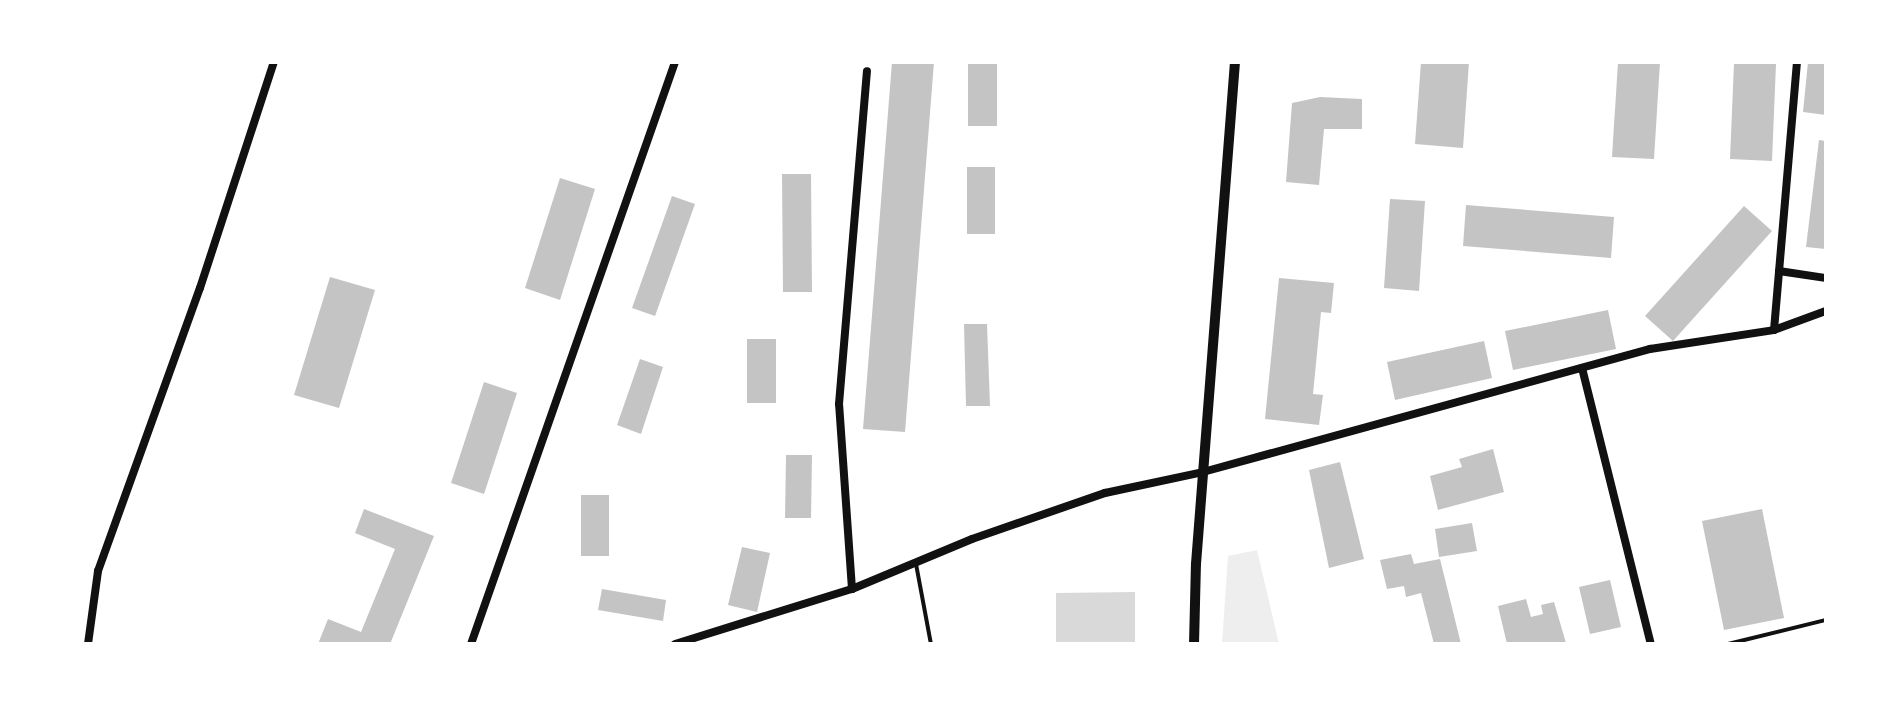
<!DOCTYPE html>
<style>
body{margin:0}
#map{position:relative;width:1888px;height:706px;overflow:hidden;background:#fff;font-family:"Golos Text",sans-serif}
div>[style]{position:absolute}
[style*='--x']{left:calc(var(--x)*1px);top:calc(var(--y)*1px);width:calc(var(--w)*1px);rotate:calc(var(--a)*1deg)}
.green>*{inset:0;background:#eee}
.water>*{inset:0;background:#d9d9d9}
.building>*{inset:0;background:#c4c4c4}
.service>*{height:4px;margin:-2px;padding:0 2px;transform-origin:2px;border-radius:2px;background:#111}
.minor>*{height:8px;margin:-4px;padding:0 4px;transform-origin:4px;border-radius:4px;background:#111}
.tertiary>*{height:10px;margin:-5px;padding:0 5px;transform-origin:5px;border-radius:5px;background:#111}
span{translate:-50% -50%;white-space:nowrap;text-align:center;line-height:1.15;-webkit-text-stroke:8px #fff;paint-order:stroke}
.frame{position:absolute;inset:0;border:64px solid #fff;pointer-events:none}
</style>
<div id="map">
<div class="green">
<i style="clip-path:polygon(1257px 550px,1279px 644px,1222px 644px,1228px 556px)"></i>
</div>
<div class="water">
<i style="clip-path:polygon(1135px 592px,1135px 644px,1056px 644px,1056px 593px)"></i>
</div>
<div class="building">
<i style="clip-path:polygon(892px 62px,934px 62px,905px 432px,863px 429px)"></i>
<i style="clip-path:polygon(968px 62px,997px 62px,997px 126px,968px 126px)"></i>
<i style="clip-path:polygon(1421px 62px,1469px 62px,1463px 148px,1415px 144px)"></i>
<i style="clip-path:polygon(1618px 62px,1660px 62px,1654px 159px,1612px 157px)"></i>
<i style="clip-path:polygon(1808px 62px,1826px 62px,1826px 115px,1803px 112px)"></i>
<i style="clip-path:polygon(1734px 63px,1776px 64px,1772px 161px,1730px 159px)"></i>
<i style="clip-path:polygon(1320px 97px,1362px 99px,1362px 129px,1324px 129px,1319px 185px,1286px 182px,1292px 103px)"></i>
<i style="clip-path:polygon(1819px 140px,1826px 141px,1826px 249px,1806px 247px)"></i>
<i style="clip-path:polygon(967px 167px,995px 167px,995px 234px,967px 234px)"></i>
<i style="clip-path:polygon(782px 174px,811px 174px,812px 292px,783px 292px)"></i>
<i style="clip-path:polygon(560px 178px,595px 189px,560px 300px,525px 288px)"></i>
<i style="clip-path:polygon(672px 196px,695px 204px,655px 316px,632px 308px)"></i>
<i style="clip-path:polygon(1390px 199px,1425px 201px,1419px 291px,1384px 288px)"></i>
<i style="clip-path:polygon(1466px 205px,1614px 217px,1611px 258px,1463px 246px)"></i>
<i style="clip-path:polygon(1744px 206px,1772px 231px,1673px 341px,1645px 316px)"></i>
<i style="clip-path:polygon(330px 277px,375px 290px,339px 408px,294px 395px)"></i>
<i style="clip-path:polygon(1279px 278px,1334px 283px,1331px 313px,1321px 312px,1313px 394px,1323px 395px,1319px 425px,1265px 419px)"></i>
<i style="clip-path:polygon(1608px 310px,1616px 349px,1513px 370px,1505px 331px)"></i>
<i style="clip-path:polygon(964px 324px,987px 324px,990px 406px,966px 406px)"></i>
<i style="clip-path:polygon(747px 339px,776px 339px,776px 403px,747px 403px)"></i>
<i style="clip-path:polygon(1484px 341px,1492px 378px,1395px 400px,1387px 362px)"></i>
<i style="clip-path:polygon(640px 359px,663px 367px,641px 434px,617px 425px)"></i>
<i style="clip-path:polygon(484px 382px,517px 393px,484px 494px,451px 483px)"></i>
<i style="clip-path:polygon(1493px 449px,1504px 492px,1438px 510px,1430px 476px,1462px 467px,1459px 459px)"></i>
<i style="clip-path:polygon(786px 455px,812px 455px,811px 518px,785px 518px)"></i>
<i style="clip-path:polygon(1340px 462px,1364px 559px,1329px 568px,1309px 470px)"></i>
<i style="clip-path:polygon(581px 495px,609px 495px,609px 556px,581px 556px)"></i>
<i style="clip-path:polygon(364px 509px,434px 536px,390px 644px,318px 644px,328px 619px,361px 632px,395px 549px,355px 533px)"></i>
<i style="clip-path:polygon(1762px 509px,1784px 618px,1724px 630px,1702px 521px)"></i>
<i style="clip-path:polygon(1472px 523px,1477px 551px,1439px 557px,1435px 529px)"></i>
<i style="clip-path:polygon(742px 547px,770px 553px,757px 612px,728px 605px)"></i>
<i style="clip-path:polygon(1411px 554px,1414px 564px,1440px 559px,1461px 644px,1434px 644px,1421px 593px,1406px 597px,1404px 586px,1387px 589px,1380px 560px)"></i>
<i style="clip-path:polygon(1610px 580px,1621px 627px,1590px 634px,1579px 587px)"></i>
<i style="clip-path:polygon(602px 589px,666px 600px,663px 621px,598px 610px)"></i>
<i style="clip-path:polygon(1526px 599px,1531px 617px,1543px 614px,1541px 605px,1554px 602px,1566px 643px,1507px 644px,1498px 606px)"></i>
</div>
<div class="service">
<i style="--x:916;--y:564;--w:81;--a:79.4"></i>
<i style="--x:1728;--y:644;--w:101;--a:-13.8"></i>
</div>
<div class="minor">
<i style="--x:1779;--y:271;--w:48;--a:8.5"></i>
<i style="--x:1774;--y:330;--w:269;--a:-85.1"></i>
<i style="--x:1582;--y:368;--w:284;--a:76"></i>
<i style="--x:852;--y:589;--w:185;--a:-94"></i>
<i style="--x:839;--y:404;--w:334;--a:-85.2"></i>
<i style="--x:88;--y:644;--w:74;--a:-82.2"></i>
<i style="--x:98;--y:571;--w:301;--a:-70.2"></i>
<i style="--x:200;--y:288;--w:238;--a:-71.9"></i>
<i style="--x:471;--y:644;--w:617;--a:-70.68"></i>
<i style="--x:675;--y:644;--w:185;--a:-17.3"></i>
<i style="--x:852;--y:589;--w:130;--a:-22.6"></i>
<i style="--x:972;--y:539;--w:141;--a:-19.1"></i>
<i style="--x:1105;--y:493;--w:100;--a:-12.1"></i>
<i style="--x:1203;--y:472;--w:464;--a:-15.4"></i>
<i style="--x:1650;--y:349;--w:125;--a:-8.7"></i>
<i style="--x:1774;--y:330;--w:55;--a:-20.1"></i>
</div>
<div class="tertiary">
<i style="--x:1194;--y:644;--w:80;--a:-88.6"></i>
<i style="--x:1196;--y:564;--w:504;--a:-85.56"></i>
</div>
<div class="frame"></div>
</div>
